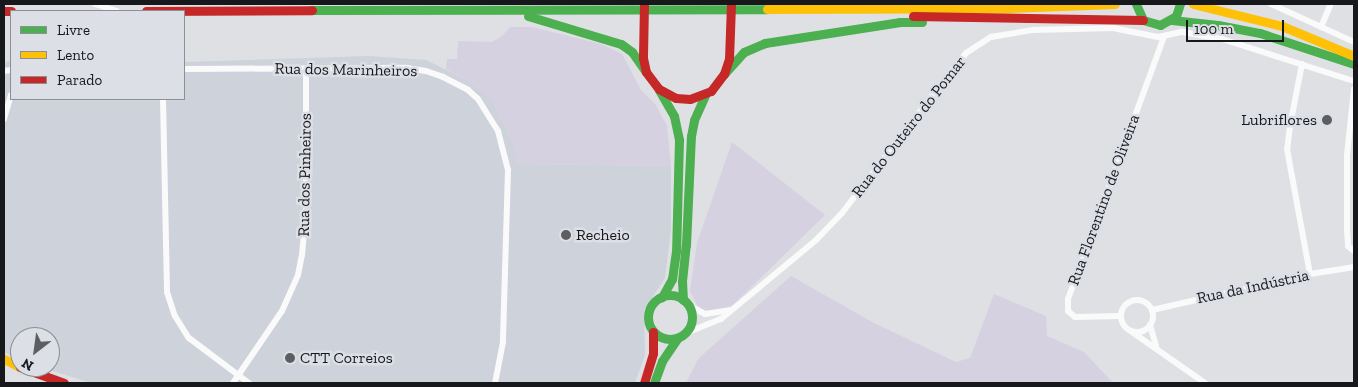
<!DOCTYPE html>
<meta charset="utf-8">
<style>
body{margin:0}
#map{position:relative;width:1358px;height:387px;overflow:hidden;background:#dee0e4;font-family:"Zilla Slab",serif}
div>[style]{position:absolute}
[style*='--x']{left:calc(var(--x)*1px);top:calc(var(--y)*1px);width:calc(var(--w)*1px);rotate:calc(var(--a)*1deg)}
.built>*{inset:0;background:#cdd2db}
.green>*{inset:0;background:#d6d1e0}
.street>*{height:6px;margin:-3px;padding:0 3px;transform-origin:3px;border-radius:3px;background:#fafafb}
.street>.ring{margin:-3px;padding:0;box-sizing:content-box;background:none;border:6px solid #fafafb;border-radius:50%}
.fast>*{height:9px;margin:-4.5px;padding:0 4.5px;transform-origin:4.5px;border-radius:4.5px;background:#4caf50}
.fast>.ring{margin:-4.5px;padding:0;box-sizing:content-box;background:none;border:9px solid #4caf50;border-radius:50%}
.slow>*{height:9px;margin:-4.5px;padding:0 4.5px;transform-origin:4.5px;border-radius:4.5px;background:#ffc107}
.jam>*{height:9px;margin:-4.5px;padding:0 4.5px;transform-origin:4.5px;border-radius:4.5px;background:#c62828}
.dots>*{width:14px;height:14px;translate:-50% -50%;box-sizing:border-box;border:2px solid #dcdfe6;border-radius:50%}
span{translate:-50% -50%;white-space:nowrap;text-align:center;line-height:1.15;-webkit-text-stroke:5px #dcdfe6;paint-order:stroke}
.street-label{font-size:16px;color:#17181b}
.poi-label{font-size:16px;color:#17181b}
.right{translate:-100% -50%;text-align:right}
.left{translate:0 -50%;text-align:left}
.frame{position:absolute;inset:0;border:5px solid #17181b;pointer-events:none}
.legend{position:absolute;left:10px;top:10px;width:175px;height:90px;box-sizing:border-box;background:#dcdfe6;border:1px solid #8d8f95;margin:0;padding:6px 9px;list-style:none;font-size:15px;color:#17181b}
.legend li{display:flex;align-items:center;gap:10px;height:25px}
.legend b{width:25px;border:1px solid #8d8f95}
.north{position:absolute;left:10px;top:327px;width:50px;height:50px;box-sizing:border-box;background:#dcdfe6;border:1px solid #8d8f95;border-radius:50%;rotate:210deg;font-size:14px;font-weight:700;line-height:20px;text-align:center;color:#17181b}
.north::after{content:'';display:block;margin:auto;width:18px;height:22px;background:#5d5e61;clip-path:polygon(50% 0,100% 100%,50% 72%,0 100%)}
.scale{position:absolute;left:1186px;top:20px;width:98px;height:22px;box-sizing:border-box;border:2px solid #17181b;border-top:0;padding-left:6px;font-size:15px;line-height:18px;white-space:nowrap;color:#17181b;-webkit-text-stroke:4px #dcdfe6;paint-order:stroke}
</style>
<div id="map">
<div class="built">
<i style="clip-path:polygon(368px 56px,426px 60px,467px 80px,491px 98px,512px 140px,518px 164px,671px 166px,671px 229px,665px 278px,644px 310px,645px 355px,635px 383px,91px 383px,40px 367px,50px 367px,50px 337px,20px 337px,20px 359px,4px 352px,4px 62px,11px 61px,11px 99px,184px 99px,184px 62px)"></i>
</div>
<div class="green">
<i style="clip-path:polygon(510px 27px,532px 27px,601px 44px,622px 54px,641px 90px,656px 105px,667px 126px,671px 166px,517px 164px,512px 140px,491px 98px,467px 80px,446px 69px,447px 59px,457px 59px,458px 41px,492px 42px,502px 36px)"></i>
<i style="clip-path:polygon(732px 142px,825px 215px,733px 305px,722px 310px,706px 311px,697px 305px,690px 291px,697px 243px)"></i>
<i style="clip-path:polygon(791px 276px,874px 323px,956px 362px,970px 358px,994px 294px,1046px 316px,1047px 336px,1084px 352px,1113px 383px,686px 383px,698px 359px)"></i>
</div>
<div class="street">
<i style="--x:95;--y:4;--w:23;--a:18"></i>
<i style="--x:1271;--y:4;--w:91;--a:24.6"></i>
<i style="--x:1321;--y:27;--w:25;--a:-67"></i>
<i style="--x:1302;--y:64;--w:63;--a:101"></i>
<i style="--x:1290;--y:126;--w:23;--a:97"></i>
<i style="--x:1287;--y:149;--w:127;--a:79.6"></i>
<i style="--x:184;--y:69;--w:223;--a:-0.3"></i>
<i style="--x:407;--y:68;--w:19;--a:9"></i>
<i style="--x:426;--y:71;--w:18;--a:19"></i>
<i style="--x:443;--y:77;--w:28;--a:27"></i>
<i style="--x:468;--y:90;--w:13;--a:42"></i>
<i style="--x:478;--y:99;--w:38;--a:58"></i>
<i style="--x:498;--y:131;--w:40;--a:75.6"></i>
<i style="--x:508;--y:170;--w:172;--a:91.7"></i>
<i style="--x:503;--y:342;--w:42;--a:101"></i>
<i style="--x:4;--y:71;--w:7;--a:-8"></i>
<i style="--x:1354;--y:89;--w:67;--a:96"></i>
<i style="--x:1347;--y:156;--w:74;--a:90"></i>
<i style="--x:1347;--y:230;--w:16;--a:86"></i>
<i style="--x:1348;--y:246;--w:8;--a:40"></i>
<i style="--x:163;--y:99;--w:193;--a:88.8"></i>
<i style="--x:167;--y:292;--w:25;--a:72"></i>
<i style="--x:175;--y:316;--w:26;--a:58"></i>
<i style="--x:189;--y:338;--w:75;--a:36.9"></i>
<i style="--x:4;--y:119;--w:25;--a:-74"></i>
<i class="ring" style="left:1121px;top:300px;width:26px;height:26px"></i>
<i style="--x:688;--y:305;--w:19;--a:28"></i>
<i style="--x:705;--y:314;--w:26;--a:-9"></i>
<i style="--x:1152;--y:310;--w:162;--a:-12.8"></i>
<i style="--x:1310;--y:274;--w:45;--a:-9"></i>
<i style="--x:1121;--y:316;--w:46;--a:178.8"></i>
<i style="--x:1075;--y:317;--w:9;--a:-139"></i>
<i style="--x:1068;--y:311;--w:12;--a:-90"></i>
<i style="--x:1068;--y:299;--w:279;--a:-69.9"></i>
<i style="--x:1150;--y:325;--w:22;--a:74"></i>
<i style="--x:1132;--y:332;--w:89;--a:34.9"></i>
<i style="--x:686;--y:333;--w:38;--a:-22"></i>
<i style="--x:721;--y:319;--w:124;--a:-39.7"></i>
<i style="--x:816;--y:240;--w:37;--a:-46"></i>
<i style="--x:842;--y:213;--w:184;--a:-52.5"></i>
<i style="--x:954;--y:67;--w:18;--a:-49"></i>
<i style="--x:966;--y:53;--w:30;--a:-33"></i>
<i style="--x:991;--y:37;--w:43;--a:-9.5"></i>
<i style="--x:1033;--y:30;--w:80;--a:-1.4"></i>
<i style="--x:1113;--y:28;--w:46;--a:11.3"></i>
<i style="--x:1158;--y:37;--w:25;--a:-12"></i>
<i style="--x:1182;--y:32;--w:41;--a:9.9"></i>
<i style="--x:1222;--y:39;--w:139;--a:17.7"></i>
<i style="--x:233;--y:383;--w:87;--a:-55.8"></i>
<i style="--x:282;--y:311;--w:39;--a:-66"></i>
<i style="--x:298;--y:275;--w:20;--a:-79"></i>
<i style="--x:302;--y:255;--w:44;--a:-84.8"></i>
<i style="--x:306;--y:211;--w:142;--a:-90"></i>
</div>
<div class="fast">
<i style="--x:1136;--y:4;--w:17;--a:66"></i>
<i style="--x:1143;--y:20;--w:18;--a:16"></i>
<i style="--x:1160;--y:25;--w:18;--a:-29"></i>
<i style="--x:1176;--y:16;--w:13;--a:-72"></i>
<i style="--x:312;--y:10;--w:455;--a:-0.1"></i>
<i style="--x:528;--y:16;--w:97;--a:16.8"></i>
<i style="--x:621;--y:44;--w:14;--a:36"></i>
<i style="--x:632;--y:52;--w:24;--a:55"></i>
<i style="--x:1172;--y:20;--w:46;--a:6.2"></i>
<i style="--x:1218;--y:25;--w:43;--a:10.8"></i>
<i style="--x:1260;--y:33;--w:99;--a:18.3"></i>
<i style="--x:724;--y:74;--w:30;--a:-48"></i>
<i style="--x:744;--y:52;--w:23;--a:-23"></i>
<i style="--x:765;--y:43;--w:137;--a:-8.8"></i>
<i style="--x:900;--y:22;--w:22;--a:0"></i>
<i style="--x:659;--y:90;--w:30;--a:60"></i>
<i style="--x:674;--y:116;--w:25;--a:78"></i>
<i style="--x:679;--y:140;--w:111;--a:91.5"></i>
<i style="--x:676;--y:251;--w:28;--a:98"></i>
<i style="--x:672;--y:279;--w:21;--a:119"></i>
<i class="ring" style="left:648px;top:295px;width:35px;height:35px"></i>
<i style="--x:683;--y:300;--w:19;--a:-93"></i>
<i style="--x:682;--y:281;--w:36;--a:-84"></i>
<i style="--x:686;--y:245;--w:109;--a:-87.4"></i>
<i style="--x:691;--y:136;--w:16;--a:-79"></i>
<i style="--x:694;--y:120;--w:27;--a:-66"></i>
<i style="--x:654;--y:383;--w:23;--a:-70"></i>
<i style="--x:662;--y:361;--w:27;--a:-56"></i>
</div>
<div class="slow">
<i style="--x:1193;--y:4;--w:92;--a:13.9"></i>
<i style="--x:1282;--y:26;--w:78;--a:22.6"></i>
<i style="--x:767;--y:9;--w:242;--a:-0.2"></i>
<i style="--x:1009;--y:8;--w:106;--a:-2.2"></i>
<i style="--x:4;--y:359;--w:18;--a:27"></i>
</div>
<div class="jam">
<i style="--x:644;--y:4;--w:54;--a:91.1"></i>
<i style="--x:643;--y:58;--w:14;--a:78"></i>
<i style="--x:646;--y:72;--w:21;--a:53"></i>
<i style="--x:659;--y:89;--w:19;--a:28"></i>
<i style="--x:676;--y:98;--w:14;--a:4"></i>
<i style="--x:690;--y:99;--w:22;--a:-21"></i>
<i style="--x:711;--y:91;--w:21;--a:-53"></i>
<i style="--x:724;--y:74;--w:16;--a:-72"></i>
<i style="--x:729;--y:59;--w:55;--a:-87.9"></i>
<i style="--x:4;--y:11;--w:7;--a:0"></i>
<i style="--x:146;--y:11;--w:166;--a:-0.3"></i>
<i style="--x:913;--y:16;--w:230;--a:1"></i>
<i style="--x:20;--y:367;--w:47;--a:20"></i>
<i style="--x:644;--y:383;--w:31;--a:-73"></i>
<i style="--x:653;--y:353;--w:21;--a:-90"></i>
</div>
<div class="dots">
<i style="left:1327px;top:120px;background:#5d5e61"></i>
<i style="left:566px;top:235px;background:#5d5e61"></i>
<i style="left:290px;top:358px;background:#5d5e61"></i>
</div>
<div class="street-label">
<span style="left:346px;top:70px;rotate:1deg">Rua dos Marinheiros</span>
<span style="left:909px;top:127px;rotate:-52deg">Rua do Outeiro do Pomar</span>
<span style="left:305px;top:175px;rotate:-89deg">Rua dos Pinheiros</span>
<span style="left:1104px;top:200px;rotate:-70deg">Rua Florentino de Oliveira</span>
<span style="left:1253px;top:287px;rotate:-12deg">Rua da Indústria</span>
</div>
<div class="poi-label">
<span class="right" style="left:1317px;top:120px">Lubriflores</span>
<span class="left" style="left:576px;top:235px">Recheio</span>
<span class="left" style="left:300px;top:358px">CTT Correios</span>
</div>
<div class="frame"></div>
<ul class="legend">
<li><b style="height:6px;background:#4caf50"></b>Livre</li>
<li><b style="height:6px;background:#ffc107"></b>Lento</li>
<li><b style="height:6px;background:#c62828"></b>Parado</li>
</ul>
<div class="north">N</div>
<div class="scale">100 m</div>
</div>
